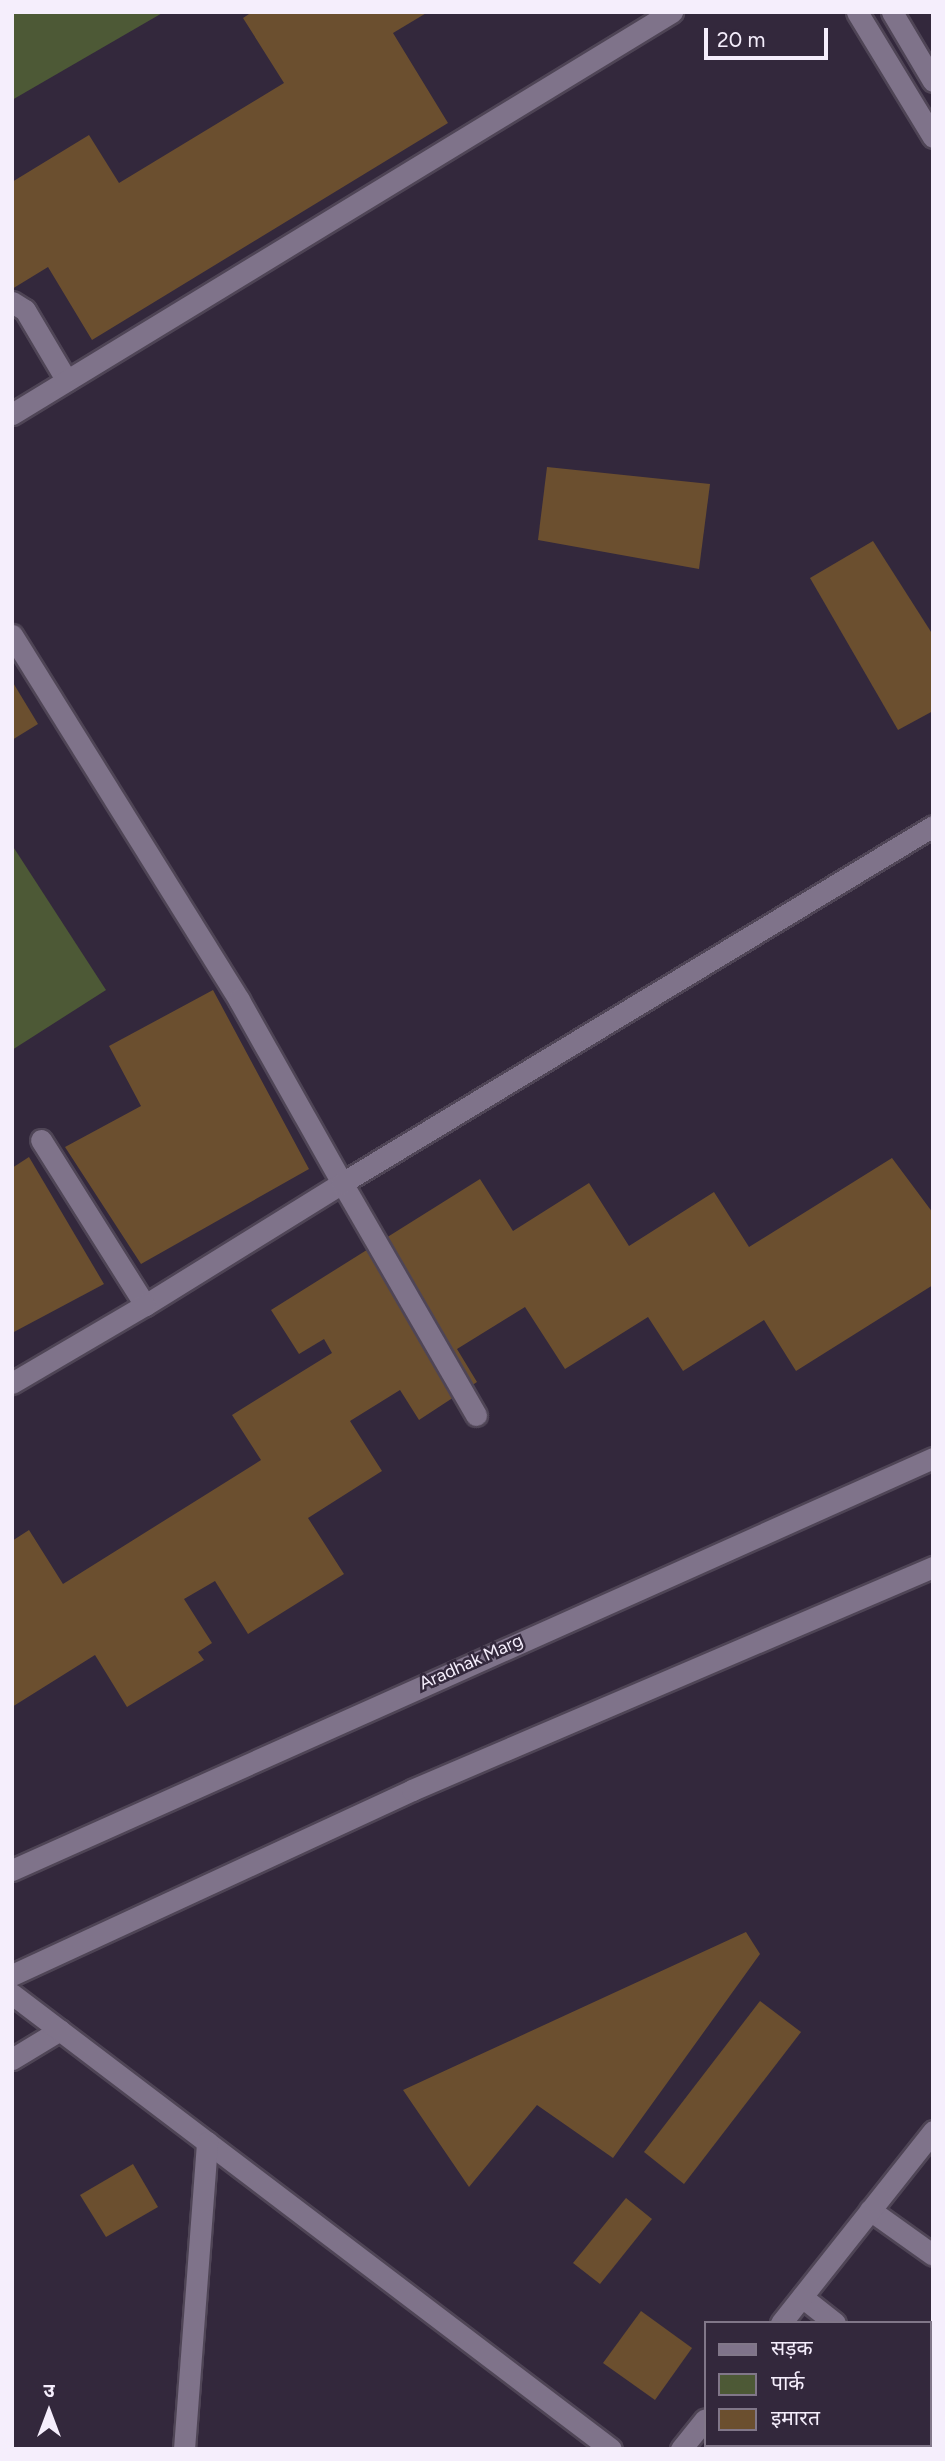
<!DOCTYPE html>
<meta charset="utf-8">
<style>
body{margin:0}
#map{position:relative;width:945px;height:2461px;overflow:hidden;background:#33283c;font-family:Figtree,"Noto Sans Devanagari",sans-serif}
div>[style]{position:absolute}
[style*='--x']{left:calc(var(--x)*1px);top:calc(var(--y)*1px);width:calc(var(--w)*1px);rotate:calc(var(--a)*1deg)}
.green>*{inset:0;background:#4d5936}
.building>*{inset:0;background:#6b4f2f}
.roads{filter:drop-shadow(2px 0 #4f4556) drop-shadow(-2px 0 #4f4556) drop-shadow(0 2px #4f4556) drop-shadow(0 -2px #4f4556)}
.service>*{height:21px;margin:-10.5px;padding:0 10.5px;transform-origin:10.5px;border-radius:10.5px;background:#7f738a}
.minor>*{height:21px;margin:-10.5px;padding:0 10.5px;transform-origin:10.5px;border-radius:10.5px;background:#7f738a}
.secondary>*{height:21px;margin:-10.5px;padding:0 10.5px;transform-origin:10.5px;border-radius:10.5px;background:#7f738a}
span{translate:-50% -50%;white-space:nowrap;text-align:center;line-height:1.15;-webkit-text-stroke:5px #33283c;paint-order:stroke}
.street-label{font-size:18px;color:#f5eefc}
.frame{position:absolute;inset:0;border:14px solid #f5eefc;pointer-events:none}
.legend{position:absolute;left:704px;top:2321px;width:228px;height:126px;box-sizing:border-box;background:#33283c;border:2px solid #817789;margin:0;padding:9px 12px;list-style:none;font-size:21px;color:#f5eefc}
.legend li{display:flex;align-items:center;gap:14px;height:35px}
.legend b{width:35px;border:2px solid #817789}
.north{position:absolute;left:14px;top:2377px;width:70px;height:70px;-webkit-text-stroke:5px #33283c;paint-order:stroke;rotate:0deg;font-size:19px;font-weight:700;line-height:28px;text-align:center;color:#f5eefc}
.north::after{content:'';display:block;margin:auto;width:24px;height:32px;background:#f5eefc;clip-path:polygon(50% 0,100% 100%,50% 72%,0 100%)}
.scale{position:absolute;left:704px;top:28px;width:124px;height:32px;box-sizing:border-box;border:4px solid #f5eefc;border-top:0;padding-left:9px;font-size:21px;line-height:24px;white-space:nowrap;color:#f5eefc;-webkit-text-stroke:5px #33283c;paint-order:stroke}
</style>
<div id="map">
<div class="green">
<i style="clip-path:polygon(12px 12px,164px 12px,12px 100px)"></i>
<i style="clip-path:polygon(12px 845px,106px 990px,12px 1050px)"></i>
</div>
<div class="building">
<i style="clip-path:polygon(252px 12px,428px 12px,393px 33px,448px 123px,92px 340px,48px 267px,12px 289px,12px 182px,89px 135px,119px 183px,284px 83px,243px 18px)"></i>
<i style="clip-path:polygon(547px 467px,710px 484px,699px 569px,538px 540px)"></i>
<i style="clip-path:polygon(873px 541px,933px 635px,933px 711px,898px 730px,810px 578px)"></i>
<i style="clip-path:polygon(12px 681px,38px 724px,12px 740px)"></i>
<i style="clip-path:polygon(213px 990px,309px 1169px,141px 1264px,65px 1147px,141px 1106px,109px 1046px)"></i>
<i style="clip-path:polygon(29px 1157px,104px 1284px,12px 1333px,12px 1168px)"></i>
<i style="clip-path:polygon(892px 1158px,933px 1213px,933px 1285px,796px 1371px,764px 1320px,683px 1371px,648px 1317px,565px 1369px,525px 1307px,457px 1349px,477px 1382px,419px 1420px,400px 1390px,350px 1421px,382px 1471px,308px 1518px,344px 1574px,248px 1634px,215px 1581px,184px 1599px,212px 1643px,198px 1652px,204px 1660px,127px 1707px,95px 1655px,12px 1707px,12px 1541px,29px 1530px,63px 1584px,261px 1460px,232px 1415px,332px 1353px,324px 1339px,299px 1354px,271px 1310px,480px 1179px,513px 1231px,589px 1183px,629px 1246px,714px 1192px,749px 1247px)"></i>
<i style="clip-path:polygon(746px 1932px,760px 1954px,613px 2158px,537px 2105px,469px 2187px,403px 2090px)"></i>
<i style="clip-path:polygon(760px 2001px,801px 2032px,684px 2184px,644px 2152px)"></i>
<i style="clip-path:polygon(133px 2164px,158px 2207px,106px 2237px,80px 2195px)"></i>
<i style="clip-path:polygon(626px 2198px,652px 2219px,600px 2284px,573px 2263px)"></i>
<i style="clip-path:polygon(641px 2311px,692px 2348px,655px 2400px,603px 2363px)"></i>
</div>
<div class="roads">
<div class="service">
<i style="--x:12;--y:302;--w:15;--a:32"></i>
<i style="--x:25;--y:310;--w:82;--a:59.4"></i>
<i style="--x:12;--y:414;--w:773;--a:-31.35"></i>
<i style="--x:12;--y:635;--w:430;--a:58.1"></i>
<i style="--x:239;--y:1000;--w:210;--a:60.6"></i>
<i style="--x:342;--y:1183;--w:232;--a:148.2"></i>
<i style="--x:145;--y:1305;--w:195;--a:-122.2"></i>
<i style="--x:12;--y:1383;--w:154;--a:-30.4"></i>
<i style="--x:476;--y:1415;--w:268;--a:-120"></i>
<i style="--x:342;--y:1183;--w:690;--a:-31.13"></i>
<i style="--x:12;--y:2059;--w:56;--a:-31.1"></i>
</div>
<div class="minor">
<i style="--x:12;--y:1994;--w:752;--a:37.22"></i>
<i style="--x:870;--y:2210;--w:77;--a:35.5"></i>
<i style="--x:802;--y:2297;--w:42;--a:38.2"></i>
<i style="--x:781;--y:2323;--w:245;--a:-51.6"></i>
<i style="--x:929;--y:2396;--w:5;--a:37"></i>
<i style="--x:795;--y:2445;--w:6;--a:39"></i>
<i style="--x:184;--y:2449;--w:308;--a:-85.7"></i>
<i style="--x:681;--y:2449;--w:38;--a:-51"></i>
</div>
<div class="secondary">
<i style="--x:857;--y:12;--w:146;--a:58.7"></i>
<i style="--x:892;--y:12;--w:80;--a:59.3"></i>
<i style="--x:12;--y:1870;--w:1009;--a:-24.1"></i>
<i style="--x:12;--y:1975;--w:441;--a:-24.8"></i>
<i style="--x:412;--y:1790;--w:567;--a:-23.17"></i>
</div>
</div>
<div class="street-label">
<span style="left:471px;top:1662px;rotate:-24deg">Aradhak Marg</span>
</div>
<div class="frame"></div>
<ul class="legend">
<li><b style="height:9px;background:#7f738a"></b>सड़क</li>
<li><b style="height:19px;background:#4d5936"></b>पार्क</li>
<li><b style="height:19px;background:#6b4f2f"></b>इमारत</li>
</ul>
<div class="north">उ</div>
<div class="scale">20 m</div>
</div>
